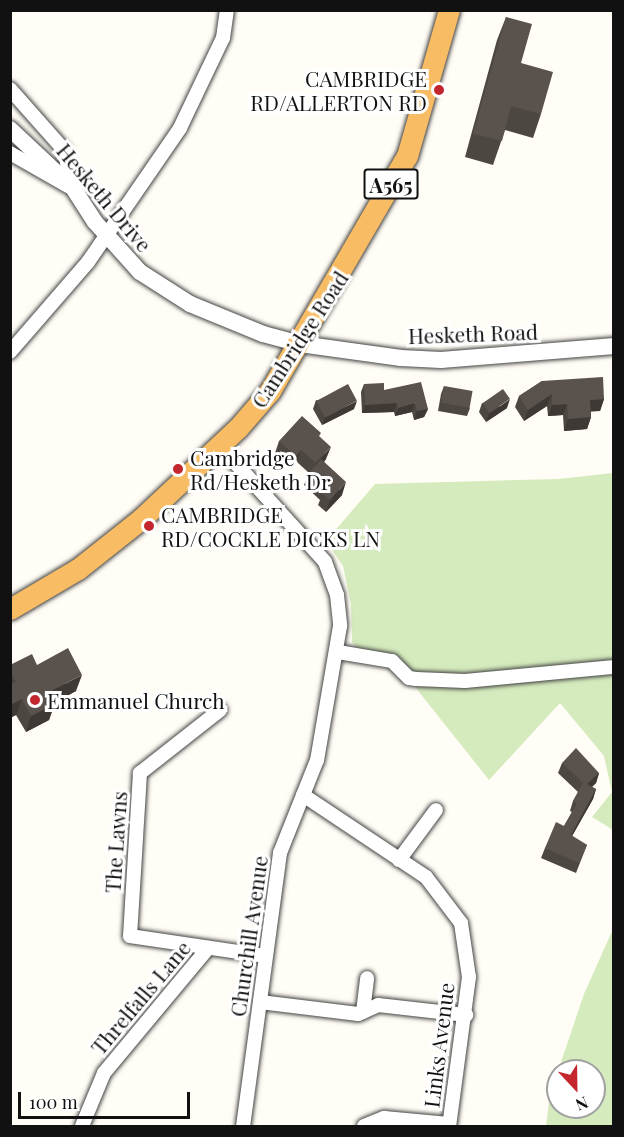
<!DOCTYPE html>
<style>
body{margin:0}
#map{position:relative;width:624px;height:1137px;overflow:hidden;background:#fffdf5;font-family:"Playfair Display",serif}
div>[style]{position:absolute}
.green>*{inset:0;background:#d5ebbd}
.roads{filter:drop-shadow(0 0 2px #444) drop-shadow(0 0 2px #444)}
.minor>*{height:14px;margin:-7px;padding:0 7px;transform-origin:7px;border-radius:7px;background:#fff}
.tertiary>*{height:16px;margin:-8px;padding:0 8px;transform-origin:8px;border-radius:8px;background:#fff}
.trunk>*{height:21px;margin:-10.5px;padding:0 10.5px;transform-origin:10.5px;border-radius:10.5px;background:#f7bc64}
.wall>*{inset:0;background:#4d4742}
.shaded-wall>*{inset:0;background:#3f3936}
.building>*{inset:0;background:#5a524d;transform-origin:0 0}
.dots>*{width:16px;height:16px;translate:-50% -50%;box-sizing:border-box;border:3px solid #fff;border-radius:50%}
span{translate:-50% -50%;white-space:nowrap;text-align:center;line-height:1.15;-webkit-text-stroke:6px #fff;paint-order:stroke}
.shield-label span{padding:2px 4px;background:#fff;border:2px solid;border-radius:4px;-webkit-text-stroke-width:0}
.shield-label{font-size:20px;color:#111;font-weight:700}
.poi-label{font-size:21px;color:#111}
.right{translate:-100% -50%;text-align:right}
.left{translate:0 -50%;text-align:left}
.street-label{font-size:21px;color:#111}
.frame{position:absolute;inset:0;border:12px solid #111;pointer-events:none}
.north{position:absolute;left:546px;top:1059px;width:60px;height:60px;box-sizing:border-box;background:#fff;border:2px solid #a0a0a0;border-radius:50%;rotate:158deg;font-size:16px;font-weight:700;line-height:24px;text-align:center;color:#111}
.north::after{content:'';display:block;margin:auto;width:21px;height:27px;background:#c4262e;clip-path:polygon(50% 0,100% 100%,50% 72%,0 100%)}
.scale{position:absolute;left:18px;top:1092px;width:172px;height:27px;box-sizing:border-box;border:3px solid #111;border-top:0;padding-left:8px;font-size:18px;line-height:21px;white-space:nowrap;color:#111;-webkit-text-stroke:4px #fff;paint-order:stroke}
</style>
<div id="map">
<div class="green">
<div style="clip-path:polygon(613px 473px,613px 830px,592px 817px,612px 792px,604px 756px,560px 703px,489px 780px,419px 692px,399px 658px,356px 647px,352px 642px,351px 604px,343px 566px,326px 541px,375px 484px,558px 479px)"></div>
<div style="clip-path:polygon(613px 929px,613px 1126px,546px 1126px,552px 1077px,558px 1071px,558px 1107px,594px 1107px,594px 1071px,558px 1071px,584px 994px)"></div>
</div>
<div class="roads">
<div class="minor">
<div style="left:10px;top:89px;width:81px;rotate:48.5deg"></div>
<div style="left:64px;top:150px;width:39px;rotate:77deg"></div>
<div style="left:10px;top:153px;width:67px;rotate:29.6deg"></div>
<div style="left:10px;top:352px;width:119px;rotate:-49.1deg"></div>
<div style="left:88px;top:262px;width:163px;rotate:-55.5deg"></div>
<div style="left:180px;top:128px;width:100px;rotate:-64.5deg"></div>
<div style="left:223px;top:38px;width:28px;rotate:-82deg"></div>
<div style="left:220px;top:446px;width:156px;rotate:47.8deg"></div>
<div style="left:325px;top:562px;width:35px;rotate:70deg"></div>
<div style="left:337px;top:595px;width:31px;rotate:84deg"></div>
<div style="left:340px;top:626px;width:136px;rotate:99.7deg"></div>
<div style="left:317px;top:760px;width:100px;rotate:111.7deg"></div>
<div style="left:280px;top:853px;width:275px;rotate:97.7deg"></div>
<div style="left:338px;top:652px;width:55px;rotate:9.5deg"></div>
<div style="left:392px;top:661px;width:24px;rotate:45deg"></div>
<div style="left:409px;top:678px;width:7px;rotate:8deg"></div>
<div style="left:416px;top:679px;width:49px;rotate:2.3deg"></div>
<div style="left:465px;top:681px;width:150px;rotate:-5.4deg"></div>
<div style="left:220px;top:710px;width:102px;rotate:141.8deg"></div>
<div style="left:140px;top:773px;width:163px;rotate:93.5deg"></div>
<div style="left:130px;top:936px;width:136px;rotate:8.4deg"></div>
<div style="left:303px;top:795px;width:148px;rotate:33.7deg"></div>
<div style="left:426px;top:877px;width:58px;rotate:52.7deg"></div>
<div style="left:461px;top:923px;width:55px;rotate:81.6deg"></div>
<div style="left:469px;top:977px;width:150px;rotate:97.6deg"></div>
<div style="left:399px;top:860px;width:62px;rotate:-53.5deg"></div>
<div style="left:260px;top:1002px;width:99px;rotate:7deg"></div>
<div style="left:358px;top:1014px;width:22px;rotate:-24deg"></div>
<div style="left:378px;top:1005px;width:89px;rotate:6.5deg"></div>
<div style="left:363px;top:1012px;width:34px;rotate:-83deg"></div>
<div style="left:82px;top:1126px;width:57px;rotate:-67.5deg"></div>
<div style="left:104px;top:1073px;width:163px;rotate:-50.2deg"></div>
<div style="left:364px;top:1126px;width:22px;rotate:-22deg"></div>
<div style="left:384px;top:1118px;width:65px;rotate:5.3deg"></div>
</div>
<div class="tertiary">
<div style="left:10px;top:129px;width:86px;rotate:43.1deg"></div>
<div style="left:73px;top:188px;width:40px;rotate:57.1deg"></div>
<div style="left:95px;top:222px;width:67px;rotate:48deg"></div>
<div style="left:140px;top:272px;width:59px;rotate:32.6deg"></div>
<div style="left:190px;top:304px;width:79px;rotate:22.3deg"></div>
<div style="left:263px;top:334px;width:38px;rotate:15deg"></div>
<div style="left:300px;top:344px;width:102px;rotate:7.9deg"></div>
<div style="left:401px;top:358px;width:40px;rotate:2.9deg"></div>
<div style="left:441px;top:360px;width:174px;rotate:-4.6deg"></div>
</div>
<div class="trunk">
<div style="left:10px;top:609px;width:79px;rotate:-30.5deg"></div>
<div style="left:78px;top:569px;width:80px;rotate:-38.4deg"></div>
<div style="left:141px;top:519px;width:133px;rotate:-43.2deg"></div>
<div style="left:238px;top:428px;width:49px;rotate:-49.1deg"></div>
<div style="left:270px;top:391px;width:272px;rotate:-59.8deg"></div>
<div style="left:407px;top:156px;width:152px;rotate:-74deg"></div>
</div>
</div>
<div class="wall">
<div style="clip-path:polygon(506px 17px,521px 63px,541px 114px,533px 138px,505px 130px,493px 165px,465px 157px,497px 40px)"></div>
<div style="clip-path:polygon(542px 381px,604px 399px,600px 411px,591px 411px,591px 417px,587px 429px,564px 431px,563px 415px,548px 416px,547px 406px,524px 421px,515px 407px,519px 396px)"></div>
<div style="clip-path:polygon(364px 384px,384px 390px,428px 409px,424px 417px,414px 420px,412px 412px,395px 416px,394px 412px,362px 413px,361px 392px)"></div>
<div style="clip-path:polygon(444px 386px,470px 408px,467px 416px,438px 411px,441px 394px)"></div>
<div style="clip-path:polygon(316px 400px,354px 409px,322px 425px,313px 409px)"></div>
<div style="clip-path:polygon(482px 403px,507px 408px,486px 422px,479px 412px)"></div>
<div style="clip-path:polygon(320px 437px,326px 459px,324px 462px,342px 495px,326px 512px,318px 505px,320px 500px,304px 485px,309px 473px,297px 462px,291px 468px,275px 453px,279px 441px)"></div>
<div style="clip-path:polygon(10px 665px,37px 665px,76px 691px,54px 703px,49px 720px,26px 732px,16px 715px,10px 718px)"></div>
<div style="clip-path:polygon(562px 763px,599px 773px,596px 783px,592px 787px,596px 789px,593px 799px,572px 836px,587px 845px,576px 873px,541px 858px,545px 848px,564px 826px,572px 812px,570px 811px,573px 801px,578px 792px,558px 773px)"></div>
</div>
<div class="shaded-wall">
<div style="clip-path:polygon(552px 394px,547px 406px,524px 421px,528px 410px)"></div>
<div style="clip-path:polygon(510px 399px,507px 408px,486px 422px,489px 414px)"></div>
<div style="clip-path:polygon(604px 399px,600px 411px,586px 412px,590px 400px)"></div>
<div style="clip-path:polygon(357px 401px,354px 409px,322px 425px,325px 417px)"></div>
<div style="clip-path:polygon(397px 403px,394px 412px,362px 413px,365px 405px)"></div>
<div style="clip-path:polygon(415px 403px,412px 412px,395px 416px,398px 408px)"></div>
<div style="clip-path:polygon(567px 404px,563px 415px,548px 416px,552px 405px)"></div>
<div style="clip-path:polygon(428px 409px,424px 417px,414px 420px,417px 411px)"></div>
<div style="clip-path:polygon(591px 417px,587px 429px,564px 431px,568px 419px)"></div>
<div style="clip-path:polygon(331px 447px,326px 459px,311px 476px,316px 463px)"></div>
<div style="clip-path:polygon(301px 450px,297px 462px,291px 468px,296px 456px)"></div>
<div style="clip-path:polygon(346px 482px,342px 495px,326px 512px,330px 500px)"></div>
<div style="clip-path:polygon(82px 675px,76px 691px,43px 709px,49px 692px)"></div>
<div style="clip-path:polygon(22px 699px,16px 715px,10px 718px,10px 705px)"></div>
<div style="clip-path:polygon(55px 704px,49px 720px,26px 732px,31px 716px)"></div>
<div style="clip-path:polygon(599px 773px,596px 783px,584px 794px,587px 784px)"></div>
<div style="clip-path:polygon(596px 789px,593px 799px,567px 845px,571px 835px)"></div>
</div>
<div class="building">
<div style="clip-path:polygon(506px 17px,532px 24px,521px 63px,553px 72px,541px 114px,511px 106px,502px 141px,473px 134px)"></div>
<div style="clip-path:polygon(603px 377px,604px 399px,590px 400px,591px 417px,568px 419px,567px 404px,552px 405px,552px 394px,528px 410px,519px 396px,542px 381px)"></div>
<div style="clip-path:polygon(421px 382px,428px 409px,417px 411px,415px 403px,398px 408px,397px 403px,365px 405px,364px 384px,384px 383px,384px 390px)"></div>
<div style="left:348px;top:384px;width:19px;height:36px;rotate:62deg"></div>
<div style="left:444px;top:386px;width:29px;height:17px;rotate:10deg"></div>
<div style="left:503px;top:389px;width:12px;height:25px;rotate:55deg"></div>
<div style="clip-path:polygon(302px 416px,321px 433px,319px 436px,331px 447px,316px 463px,301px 450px,296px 456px,279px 441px)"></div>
<div style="clip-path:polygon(321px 459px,346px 482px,330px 500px,322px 493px,326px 489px,309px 473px)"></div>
<div style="clip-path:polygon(68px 648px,82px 675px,49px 692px,55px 704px,31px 716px,22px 699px,10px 705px,10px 685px,16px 682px,10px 672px,10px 665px,32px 654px,37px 665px)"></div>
<div style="clip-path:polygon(576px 748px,599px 773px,587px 784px,596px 789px,571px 835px,587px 845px,579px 863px,545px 848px,556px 822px,564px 826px,577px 803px,573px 801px,583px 783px,562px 763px)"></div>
</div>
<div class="dots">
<div style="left:439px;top:90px;background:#c4262e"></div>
<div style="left:178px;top:469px;background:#c4262e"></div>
<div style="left:149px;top:526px;background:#c4262e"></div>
<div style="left:35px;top:700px;background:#c4262e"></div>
</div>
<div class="shield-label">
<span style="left:391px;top:184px">A565</span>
</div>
<div class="poi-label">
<span class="right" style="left:427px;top:90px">CAMBRIDGE<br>RD/ALLERTON RD</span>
<span class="left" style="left:190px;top:469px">Cambridge<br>Rd/Hesketh Dr</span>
<span class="left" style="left:161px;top:526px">CAMBRIDGE<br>RD/COCKLE DICKS LN</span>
<span class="left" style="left:47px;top:700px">Emmanuel Church</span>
</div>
<div class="street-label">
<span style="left:105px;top:197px;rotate:50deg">Hesketh Drive</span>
<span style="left:473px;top:333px;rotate:-2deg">Hesketh Road</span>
<span style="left:299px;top:339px;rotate:-57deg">Cambridge Road</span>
<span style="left:115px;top:842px;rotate:-86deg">The Lawns</span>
<span style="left:248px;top:936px;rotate:-82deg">Churchill Avenue</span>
<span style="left:140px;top:997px;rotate:-50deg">Threlfalls Lane</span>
<span style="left:438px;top:1045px;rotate:-83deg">Links Avenue</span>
</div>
<div class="frame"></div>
<div class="north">N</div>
<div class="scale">100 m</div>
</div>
